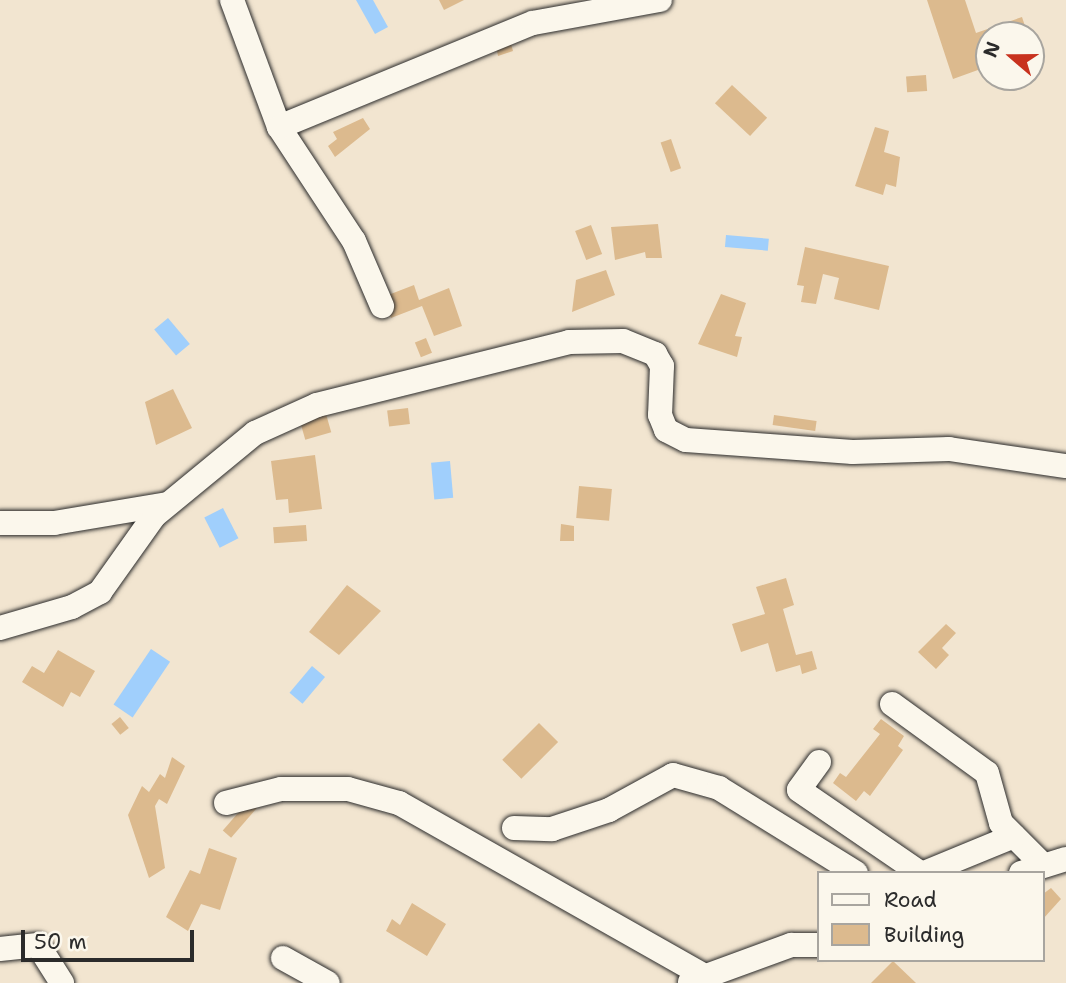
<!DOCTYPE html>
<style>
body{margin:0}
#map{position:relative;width:1066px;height:983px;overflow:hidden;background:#f2e5d0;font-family:"Shantell Sans",sans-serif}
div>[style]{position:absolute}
.water>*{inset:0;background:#a0cffc;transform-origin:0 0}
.building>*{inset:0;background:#dcba8e;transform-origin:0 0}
.roads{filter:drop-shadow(0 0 2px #2b2b2b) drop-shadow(0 0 2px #2b2b2b)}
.minor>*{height:24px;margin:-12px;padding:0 12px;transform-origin:12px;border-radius:12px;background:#fbf7ec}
span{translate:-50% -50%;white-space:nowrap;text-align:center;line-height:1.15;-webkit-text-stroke:6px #fbf7ec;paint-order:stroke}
.legend{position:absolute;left:817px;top:871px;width:228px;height:91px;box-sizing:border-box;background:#fbf7ec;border:2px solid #a8a59f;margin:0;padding:9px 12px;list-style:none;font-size:21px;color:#2b2b2b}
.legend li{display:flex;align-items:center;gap:14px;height:35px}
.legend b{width:35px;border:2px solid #a8a59f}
.north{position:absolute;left:975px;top:21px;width:70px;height:70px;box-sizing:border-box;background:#fbf7ec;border:2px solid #a8a59f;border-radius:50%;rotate:290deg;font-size:19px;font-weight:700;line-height:28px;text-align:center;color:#2b2b2b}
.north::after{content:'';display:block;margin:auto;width:24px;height:32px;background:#c8321e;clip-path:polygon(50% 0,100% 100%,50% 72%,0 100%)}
.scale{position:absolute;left:21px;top:930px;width:173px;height:32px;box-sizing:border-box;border:4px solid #2b2b2b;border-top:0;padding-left:9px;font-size:21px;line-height:24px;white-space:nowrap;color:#2b2b2b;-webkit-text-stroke:5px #fbf7ec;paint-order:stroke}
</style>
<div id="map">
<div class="water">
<div style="clip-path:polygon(356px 0,373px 0,388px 27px,375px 34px)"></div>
<div style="left:726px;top:235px;width:43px;height:12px;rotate:5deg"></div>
<div style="left:168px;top:318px;width:34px;height:18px;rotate:50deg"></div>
<div style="left:450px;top:461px;width:37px;height:19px;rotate:85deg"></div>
<div style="left:223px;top:508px;width:34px;height:21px;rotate:63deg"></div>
<div style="left:151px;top:649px;width:23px;height:67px;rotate:34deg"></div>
<div style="left:312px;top:666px;width:17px;height:35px;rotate:40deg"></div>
</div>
<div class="building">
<div style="clip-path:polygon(439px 0,464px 0,444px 10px)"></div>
<div style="clip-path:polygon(927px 0,965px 0,976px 33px,1022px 17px,1028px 35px,989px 35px,989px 66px,953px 79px)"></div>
<div style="clip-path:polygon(495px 42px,511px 44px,513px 51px,498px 56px)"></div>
<div style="left:926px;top:75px;width:16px;height:20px;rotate:86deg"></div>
<div style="left:732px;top:85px;width:48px;height:25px;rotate:43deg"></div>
<div style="clip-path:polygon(363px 118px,370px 129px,335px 157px,328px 146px,337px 139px,333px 132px)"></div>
<div style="clip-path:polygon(875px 127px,889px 131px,884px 152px,900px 157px,896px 187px,886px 184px,883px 195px,855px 186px)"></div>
<div style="left:671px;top:139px;width:31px;height:11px;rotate:71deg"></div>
<div style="clip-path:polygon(658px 224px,662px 258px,646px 258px,645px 252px,615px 260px,611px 227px)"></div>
<div style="left:591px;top:225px;width:31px;height:17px;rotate:69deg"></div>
<div style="clip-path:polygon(805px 247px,889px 266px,879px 310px,834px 299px,839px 278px,823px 274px,816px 304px,801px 302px,804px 286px,797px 285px)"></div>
<div style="clip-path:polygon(606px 270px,615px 295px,572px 312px,576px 280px)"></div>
<div style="clip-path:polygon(414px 285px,419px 300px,449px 288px,462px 326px,434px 336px,422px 306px,391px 318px,383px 297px)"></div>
<div style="clip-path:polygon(721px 294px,746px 303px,735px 336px,742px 337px,737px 357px,698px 344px)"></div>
<div style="left:426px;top:338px;width:16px;height:12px;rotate:68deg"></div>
<div style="clip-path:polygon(173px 389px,192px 428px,156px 445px,145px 402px)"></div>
<div style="left:408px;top:408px;width:16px;height:21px;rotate:83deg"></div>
<div style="left:326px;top:414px;width:19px;height:27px;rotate:74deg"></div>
<div style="left:774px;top:415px;width:43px;height:10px;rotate:8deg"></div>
<div style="clip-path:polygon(315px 455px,322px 509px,289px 513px,288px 499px,276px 500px,271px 461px)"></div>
<div style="left:579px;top:486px;width:33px;height:32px;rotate:5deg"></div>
<div style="clip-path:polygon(561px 524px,574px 526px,574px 541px,560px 541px)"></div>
<div style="left:306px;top:525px;width:16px;height:33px;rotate:86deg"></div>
<div style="clip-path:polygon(786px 578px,794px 605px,783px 609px,796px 655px,812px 651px,817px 669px,802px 674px,800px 665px,776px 672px,768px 643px,741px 652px,732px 624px,765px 614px,756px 587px)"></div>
<div style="clip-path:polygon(347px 585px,381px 611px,339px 655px,309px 632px)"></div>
<div style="clip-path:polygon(946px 624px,956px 633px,942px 648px,949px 655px,936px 669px,918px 652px)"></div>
<div style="clip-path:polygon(58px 650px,95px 671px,80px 697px,71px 692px,63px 707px,22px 682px,32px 666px,44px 673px)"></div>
<div style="left:120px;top:717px;width:14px;height:11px;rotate:51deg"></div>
<div style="clip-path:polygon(881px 719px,904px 736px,898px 746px,903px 750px,870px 796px,864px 791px,856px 801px,833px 783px,840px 773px,846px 777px,880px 734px,873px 729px)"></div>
<div style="left:539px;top:723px;width:27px;height:52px;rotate:45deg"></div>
<div style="clip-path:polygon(172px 757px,185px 766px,167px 804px,159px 799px,155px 806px,165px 868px,149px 878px,128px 815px,142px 786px,149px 792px,160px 774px,165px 778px)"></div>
<div style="left:251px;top:798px;width:11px;height:43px;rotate:41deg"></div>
<div style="clip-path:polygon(209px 848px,237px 858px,220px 910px,201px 904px,188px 931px,166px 917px,190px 870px,200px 874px)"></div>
<div style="clip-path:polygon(1051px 888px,1061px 899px,1043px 919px,1043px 894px)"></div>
<div style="clip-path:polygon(412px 903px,446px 924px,427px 956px,386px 931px,392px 919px,400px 925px)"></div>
<div style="clip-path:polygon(893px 961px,916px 983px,871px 983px)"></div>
</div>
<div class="roads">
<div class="minor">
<div style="left:232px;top:0;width:135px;rotate:69.7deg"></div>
<div style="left:279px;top:127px;width:136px;rotate:56.7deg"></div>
<div style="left:354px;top:241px;width:71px;rotate:66.7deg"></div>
<div style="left:279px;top:127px;width:274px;rotate:-22.3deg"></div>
<div style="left:533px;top:23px;width:129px;rotate:-10.3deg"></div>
<div style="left:0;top:523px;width:54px"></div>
<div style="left:54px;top:523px;width:115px;rotate:-9.5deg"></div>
<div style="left:0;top:628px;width:75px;rotate:-16.3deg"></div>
<div style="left:72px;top:607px;width:32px;rotate:-28deg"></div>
<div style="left:100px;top:592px;width:93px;rotate:-54.6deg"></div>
<div style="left:154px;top:516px;width:131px;rotate:-39.4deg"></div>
<div style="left:255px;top:433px;width:68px;rotate:-24.3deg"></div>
<div style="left:317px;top:405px;width:260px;rotate:-14deg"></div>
<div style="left:569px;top:342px;width:54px;rotate:-1.1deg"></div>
<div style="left:623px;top:341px;width:35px;rotate:22deg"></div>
<div style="left:655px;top:354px;width:14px;rotate:60deg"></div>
<div style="left:662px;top:366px;width:49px;rotate:92.3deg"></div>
<div style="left:660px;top:415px;width:16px;rotate:68deg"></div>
<div style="left:666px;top:430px;width:22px;rotate:27deg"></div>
<div style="left:686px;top:440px;width:167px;rotate:4.1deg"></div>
<div style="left:853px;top:452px;width:96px;rotate:-1.8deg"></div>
<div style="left:949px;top:449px;width:118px;rotate:8.3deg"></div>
<div style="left:892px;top:704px;width:117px;rotate:36deg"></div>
<div style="left:987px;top:773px;width:52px;rotate:74.4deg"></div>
<div style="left:1001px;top:823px;width:59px;rotate:45deg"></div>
<div style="left:819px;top:762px;width:34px;rotate:126deg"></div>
<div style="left:799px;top:790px;width:147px;rotate:34.4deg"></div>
<div style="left:226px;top:803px;width:57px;rotate:-14.3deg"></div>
<div style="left:281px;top:789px;width:67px"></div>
<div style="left:348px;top:789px;width:53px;rotate:15.4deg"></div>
<div style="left:399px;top:803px;width:353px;rotate:29.5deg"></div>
<div style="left:514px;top:828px;width:38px;rotate:2deg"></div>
<div style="left:552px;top:829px;width:60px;rotate:-18.4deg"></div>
<div style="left:609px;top:810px;width:73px;rotate:-28.7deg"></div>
<div style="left:673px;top:775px;width:48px;rotate:15.8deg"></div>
<div style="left:719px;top:788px;width:161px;rotate:31.8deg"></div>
<div style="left:924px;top:873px;width:97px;rotate:-22.3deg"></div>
<div style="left:1021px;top:873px;width:47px;rotate:-17.3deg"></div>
<div style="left:0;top:949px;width:38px;rotate:-6deg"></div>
<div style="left:38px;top:945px;width:45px;rotate:57.7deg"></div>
<div style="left:283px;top:958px;width:51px;rotate:29.1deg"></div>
<div style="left:690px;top:982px;width:108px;rotate:-20.1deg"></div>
<div style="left:791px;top:945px;width:28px"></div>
</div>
</div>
<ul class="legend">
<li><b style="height:9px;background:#fbf7ec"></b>Road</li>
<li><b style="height:19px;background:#dcba8e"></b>Building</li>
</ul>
<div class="north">N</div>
<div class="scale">50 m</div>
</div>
